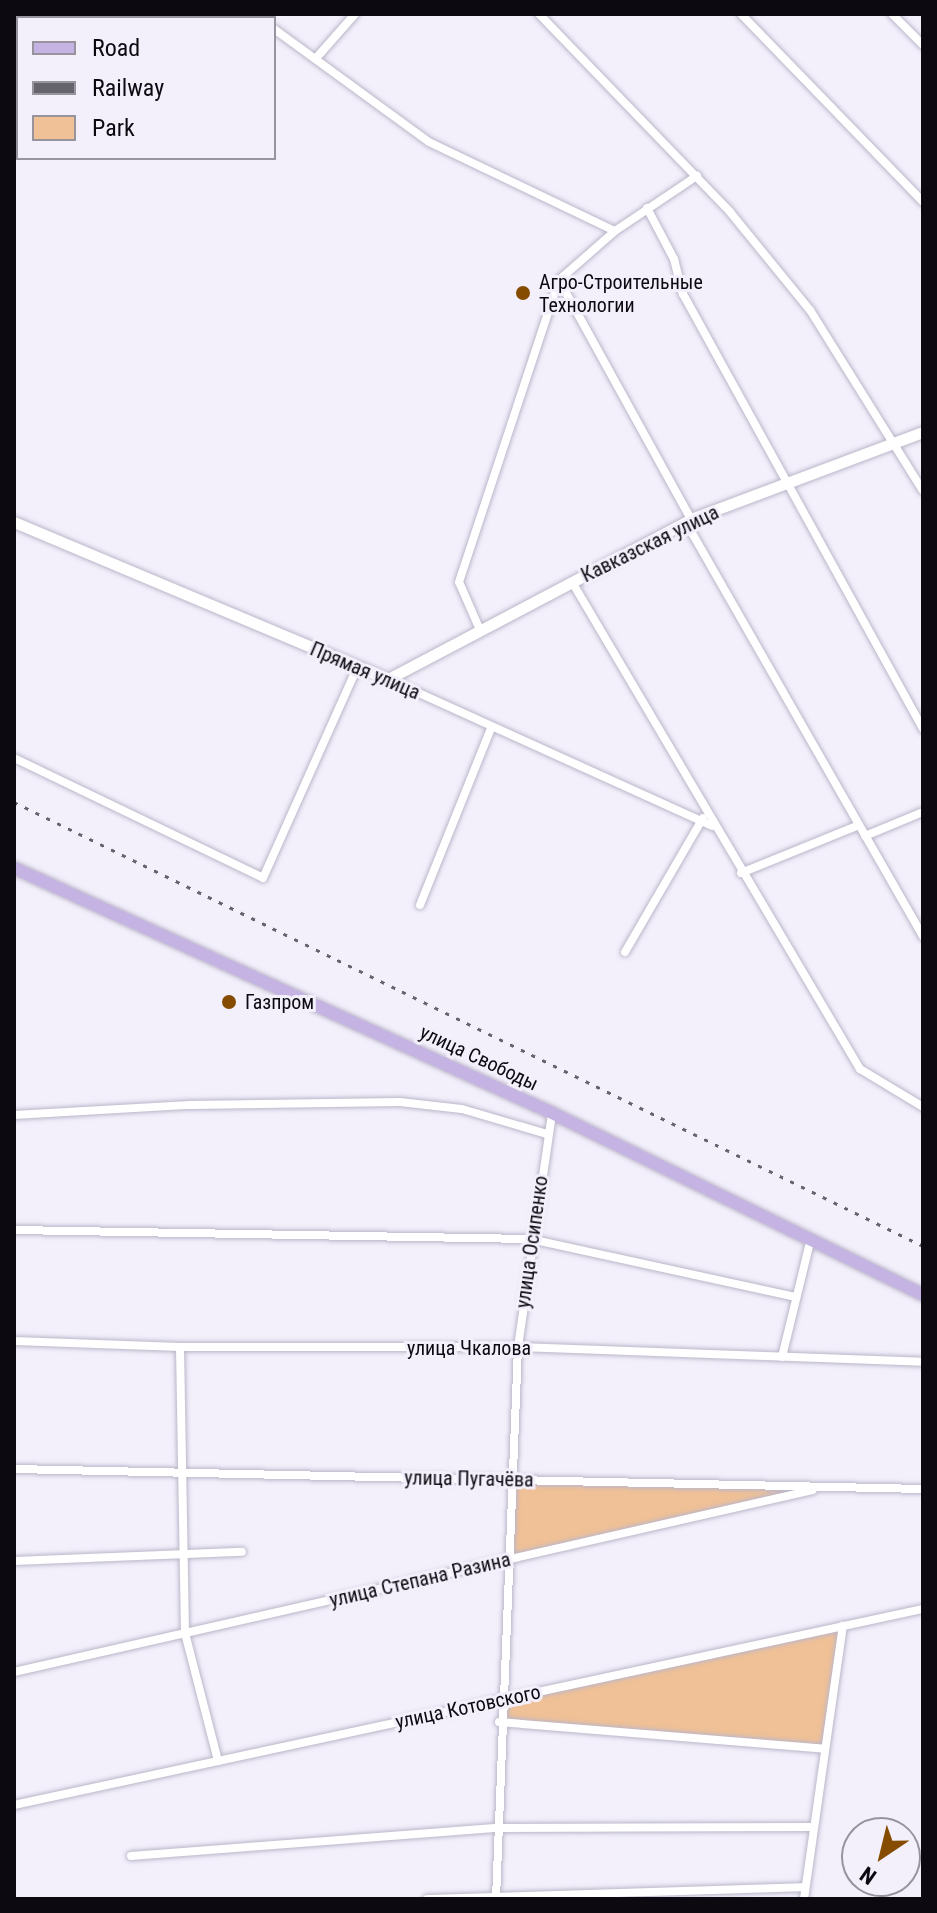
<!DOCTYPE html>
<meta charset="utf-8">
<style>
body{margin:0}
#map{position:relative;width:937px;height:1913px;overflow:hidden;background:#f3f0fc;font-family:"Roboto Condensed",sans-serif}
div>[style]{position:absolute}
.green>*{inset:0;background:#f0c196}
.roads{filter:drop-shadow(0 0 2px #bcb6c9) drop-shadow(0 0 2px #bcb6c9)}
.street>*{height:8px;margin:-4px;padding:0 4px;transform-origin:4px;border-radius:4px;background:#fff}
.secondary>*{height:11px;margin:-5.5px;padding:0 5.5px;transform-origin:5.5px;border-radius:5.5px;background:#fff}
.primary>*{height:12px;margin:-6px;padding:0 6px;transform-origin:6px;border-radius:6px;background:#c5b4e3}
.rail>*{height:3px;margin-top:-1.5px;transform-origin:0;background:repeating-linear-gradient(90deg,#65636b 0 4px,transparent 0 12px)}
.dots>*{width:22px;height:22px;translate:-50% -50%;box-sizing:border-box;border:4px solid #f3f0fc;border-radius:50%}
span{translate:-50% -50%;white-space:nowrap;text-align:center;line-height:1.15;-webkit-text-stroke:6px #f3f0fc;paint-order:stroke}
.poi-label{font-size:20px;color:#0c0a10}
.left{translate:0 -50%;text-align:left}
.street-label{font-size:20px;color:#0c0a10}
.frame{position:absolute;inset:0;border:16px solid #0c0a10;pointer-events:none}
.legend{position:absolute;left:16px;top:16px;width:260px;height:144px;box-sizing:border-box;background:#f3f0fc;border:2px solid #97949e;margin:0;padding:10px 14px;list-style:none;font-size:24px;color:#0c0a10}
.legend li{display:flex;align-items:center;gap:16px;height:40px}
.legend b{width:40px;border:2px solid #97949e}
.north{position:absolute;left:841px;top:1817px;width:80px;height:80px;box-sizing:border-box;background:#f3f0fc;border:2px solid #97949e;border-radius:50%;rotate:215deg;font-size:22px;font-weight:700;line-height:32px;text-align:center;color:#0c0a10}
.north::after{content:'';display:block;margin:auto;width:28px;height:36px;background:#854c00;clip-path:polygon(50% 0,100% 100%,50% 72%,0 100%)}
</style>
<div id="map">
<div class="green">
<div style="clip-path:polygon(512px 1476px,826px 1486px,509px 1560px)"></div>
<div style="clip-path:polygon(843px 1626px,825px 1749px,500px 1722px,501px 1700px)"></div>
</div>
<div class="roads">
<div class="street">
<div style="left:249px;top:14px;width:8px;rotate:30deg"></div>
<div style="left:539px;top:14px;width:275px;rotate:46deg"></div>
<div style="left:730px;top:212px;width:127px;rotate:50.8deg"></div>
<div style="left:810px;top:310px;width:213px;rotate:58deg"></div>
<div style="left:741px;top:14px;width:262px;rotate:45.9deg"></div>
<div style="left:892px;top:14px;width:44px;rotate:45deg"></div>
<div style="left:274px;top:29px;width:192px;rotate:36.1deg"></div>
<div style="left:429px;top:142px;width:206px;rotate:25.6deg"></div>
<div style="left:318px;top:56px;width:56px;rotate:-48.6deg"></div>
<div style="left:647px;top:208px;width:58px;rotate:62.1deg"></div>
<div style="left:674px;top:259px;width:36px;rotate:76deg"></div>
<div style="left:683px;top:294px;width:497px;rotate:61.1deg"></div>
<div style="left:559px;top:280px;width:273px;rotate:61.1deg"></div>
<div style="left:691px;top:519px;width:14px;rotate:86deg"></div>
<div style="left:692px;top:533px;width:465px;rotate:60.2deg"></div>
<div style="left:572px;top:582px;width:566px;rotate:59.4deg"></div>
<div style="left:860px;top:1069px;width:74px;rotate:31.1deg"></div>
<div style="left:480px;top:630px;width:52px;rotate:-113.6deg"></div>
<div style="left:459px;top:582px;width:318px;rotate:-71.7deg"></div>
<div style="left:559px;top:280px;width:74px;rotate:-41.2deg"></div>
<div style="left:615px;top:231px;width:99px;rotate:-33.9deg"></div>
<div style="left:388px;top:679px;width:356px;rotate:24.4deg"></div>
<div style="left:14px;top:758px;width:276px;rotate:25.7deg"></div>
<div style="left:263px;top:878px;width:230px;rotate:-65.9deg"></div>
<div style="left:865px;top:836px;width:63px;rotate:-22.5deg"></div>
<div style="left:741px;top:873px;width:127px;rotate:-22.1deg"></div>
<div style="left:420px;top:905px;width:191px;rotate:-68.1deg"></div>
<div style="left:625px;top:952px;width:155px;rotate:-59.8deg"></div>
<div style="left:14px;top:1115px;width:176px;rotate:-3.3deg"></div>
<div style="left:190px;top:1105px;width:210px;rotate:-0.8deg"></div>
<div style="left:400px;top:1102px;width:62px;rotate:6.4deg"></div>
<div style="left:462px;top:1109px;width:89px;rotate:16.4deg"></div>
<div style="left:14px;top:1230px;width:516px;rotate:1deg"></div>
<div style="left:530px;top:1239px;width:272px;rotate:12.3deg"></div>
<div style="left:14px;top:1341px;width:166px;rotate:2.1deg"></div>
<div style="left:180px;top:1347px;width:338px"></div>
<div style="left:518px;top:1347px;width:405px;rotate:2.1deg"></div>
<div style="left:180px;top:1347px;width:286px;rotate:89deg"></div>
<div style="left:185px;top:1633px;width:132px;rotate:75.5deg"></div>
<div style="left:782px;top:1357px;width:122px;rotate:-76.3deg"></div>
<div style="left:14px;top:1469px;width:909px;rotate:1.26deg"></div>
<div style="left:14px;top:1561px;width:228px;rotate:-2.3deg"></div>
<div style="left:14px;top:1672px;width:819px;rotate:-12.83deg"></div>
<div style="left:499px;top:1722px;width:327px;rotate:4.7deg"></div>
<div style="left:14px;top:1805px;width:930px;rotate:-12.17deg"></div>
<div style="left:131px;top:1856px;width:368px;rotate:-4.4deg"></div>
<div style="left:498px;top:1828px;width:316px;rotate:-0.2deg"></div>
<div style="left:427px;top:1899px;width:378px;rotate:-1.8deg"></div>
<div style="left:496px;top:1899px;width:552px;rotate:-87.72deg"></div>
<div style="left:518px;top:1347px;width:236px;rotate:-81.7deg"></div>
<div style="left:804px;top:1899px;width:276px;rotate:-81.9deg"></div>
</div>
<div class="secondary">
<div style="left:14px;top:522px;width:406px;rotate:22.8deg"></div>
<div style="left:388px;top:679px;width:343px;rotate:-27.8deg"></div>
<div style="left:691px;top:519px;width:248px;rotate:-20.6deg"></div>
</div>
<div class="primary">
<div style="left:14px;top:868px;width:591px;rotate:24.48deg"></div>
<div style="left:552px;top:1113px;width:413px;rotate:26.1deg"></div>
</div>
</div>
<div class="rail">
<div style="left:14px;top:802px;width:1012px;rotate:26.03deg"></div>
</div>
<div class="dots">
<div style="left:523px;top:293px;background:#854c00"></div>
<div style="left:229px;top:1002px;background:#854c00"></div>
</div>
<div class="poi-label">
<span class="left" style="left:539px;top:294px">Агро-Строительные<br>Технологии</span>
<span class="left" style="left:245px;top:1002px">Газпром</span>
</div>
<div class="street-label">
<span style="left:650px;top:544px;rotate:-26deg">Кавказская улица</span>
<span style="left:365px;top:671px;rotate:23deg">Прямая улица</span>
<span style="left:479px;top:1058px;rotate:25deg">улица Свободы</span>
<span style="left:532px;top:1242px;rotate:-82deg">улица Осипенко</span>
<span style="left:469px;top:1348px">улица Чкалова</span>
<span style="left:469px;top:1479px;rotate:1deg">улица Пугачёва</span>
<span style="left:420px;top:1580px;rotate:-13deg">улица Степана Разина</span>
<span style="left:468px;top:1707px;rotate:-12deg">улица Котовского</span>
</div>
<div class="frame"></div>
<ul class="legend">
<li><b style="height:10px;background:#c5b4e3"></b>Road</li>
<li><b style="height:10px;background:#65636b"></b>Railway</li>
<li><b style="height:22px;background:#f0c196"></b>Park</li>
</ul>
<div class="north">N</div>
</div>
